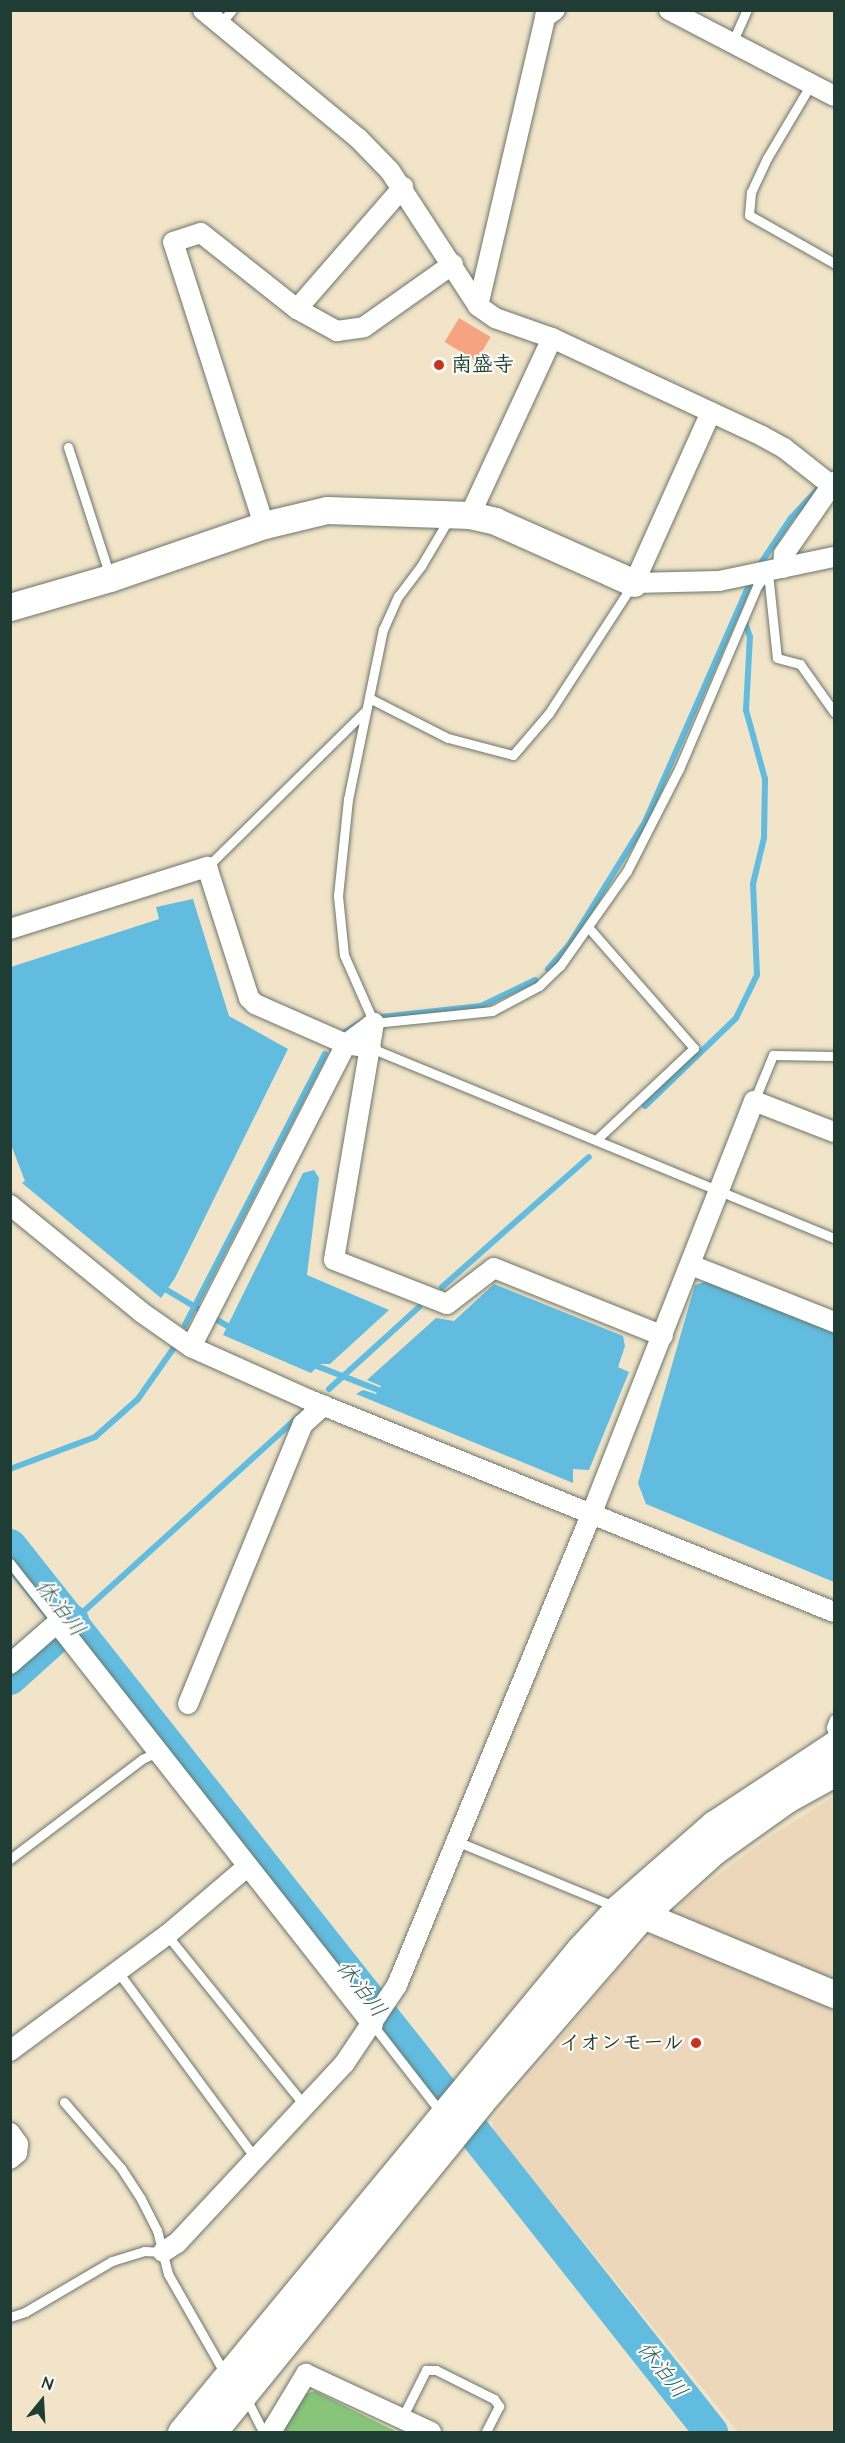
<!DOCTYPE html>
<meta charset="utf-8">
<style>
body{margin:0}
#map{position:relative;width:845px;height:2443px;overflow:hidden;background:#f2e4c9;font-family:"Architects Daughter","Klee One",sans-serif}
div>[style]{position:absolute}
.built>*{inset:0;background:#edd7bb}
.green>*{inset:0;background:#88c57b}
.water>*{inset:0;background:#62bcdf}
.stream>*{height:6px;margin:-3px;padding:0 3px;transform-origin:3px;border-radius:3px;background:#62bcdf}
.river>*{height:34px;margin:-17px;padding:0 17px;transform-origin:17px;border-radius:17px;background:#62bcdf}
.building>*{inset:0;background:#f5a381;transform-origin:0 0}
.roads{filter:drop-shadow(0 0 2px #697768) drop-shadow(0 0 2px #697768)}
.lane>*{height:9px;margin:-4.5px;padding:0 4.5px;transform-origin:4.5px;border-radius:4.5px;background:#fff}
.street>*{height:20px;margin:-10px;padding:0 10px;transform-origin:10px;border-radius:10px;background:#fff}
.secondary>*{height:27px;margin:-13.5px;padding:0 13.5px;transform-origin:13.5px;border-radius:13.5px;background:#fff}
.dots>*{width:16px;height:16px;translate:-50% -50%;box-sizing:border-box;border:3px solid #fdfcf7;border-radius:50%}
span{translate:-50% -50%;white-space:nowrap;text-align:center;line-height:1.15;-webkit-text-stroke:4.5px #fdfcf7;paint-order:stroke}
.poi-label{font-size:21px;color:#1f3d34;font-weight:700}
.left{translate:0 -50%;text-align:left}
.right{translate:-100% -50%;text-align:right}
.water-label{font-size:22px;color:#336367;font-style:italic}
.frame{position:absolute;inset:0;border:12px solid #1f3d34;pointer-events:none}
.north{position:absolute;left:12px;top:2371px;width:60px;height:60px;-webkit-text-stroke:4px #fdfcf7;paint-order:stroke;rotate:18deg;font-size:16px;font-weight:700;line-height:24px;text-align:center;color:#1f3d34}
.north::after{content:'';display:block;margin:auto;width:21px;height:27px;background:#1f3d34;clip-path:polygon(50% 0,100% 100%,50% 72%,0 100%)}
</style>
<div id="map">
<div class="built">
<div style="clip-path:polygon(834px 1796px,834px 2432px,738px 2432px,493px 2130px,493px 2119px,620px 1967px,677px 1914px,681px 1903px,762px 1842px)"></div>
</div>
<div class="green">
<div style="clip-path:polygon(315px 2391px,397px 2432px,282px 2432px,301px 2395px)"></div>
</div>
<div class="water">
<div style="clip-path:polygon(193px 899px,229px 1016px,288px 1049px,175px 1278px,161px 1298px,22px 1183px,25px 1181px,11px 1145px,11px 967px,159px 919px,156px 907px)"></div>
<div style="clip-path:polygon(314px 1170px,319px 1178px,307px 1275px,389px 1310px,330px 1364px,320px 1364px,311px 1373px,223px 1335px,303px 1173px)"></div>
<div style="clip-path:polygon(708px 1281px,834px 1333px,834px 1582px,646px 1504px,638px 1483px,695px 1285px)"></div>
<div style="clip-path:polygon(494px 1284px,623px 1336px,625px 1346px,618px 1367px,629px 1372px,589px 1470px,573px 1469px,573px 1483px,356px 1394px,363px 1390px,376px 1394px,381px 1386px,367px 1380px,436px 1318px,454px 1321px)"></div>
</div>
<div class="stream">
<div style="left:757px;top:569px;width:61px;rotate:-56.3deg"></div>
<div style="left:791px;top:518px;width:42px;rotate:-46.9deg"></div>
<div style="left:548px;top:969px;width:32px;rotate:-49deg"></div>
<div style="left:569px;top:945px;width:145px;rotate:-58.3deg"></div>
<div style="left:645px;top:822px;width:266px;rotate:-66.3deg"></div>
<div style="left:372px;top:1018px;width:110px;rotate:-6.3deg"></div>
<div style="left:481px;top:1006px;width:60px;rotate:-25.7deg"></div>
<div style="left:345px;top:1032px;width:21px;rotate:-31deg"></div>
<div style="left:645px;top:1106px;width:127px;rotate:-44deg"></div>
<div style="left:736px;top:1018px;width:48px;rotate:-64deg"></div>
<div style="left:757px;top:975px;width:91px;rotate:-92.5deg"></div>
<div style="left:753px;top:884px;width:47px;rotate:-76.6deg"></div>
<div style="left:764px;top:838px;width:59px;rotate:-89deg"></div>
<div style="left:765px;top:779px;width:72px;rotate:-105.4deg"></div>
<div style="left:746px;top:710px;width:73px;rotate:-86.9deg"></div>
<div style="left:750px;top:637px;width:21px;rotate:-109deg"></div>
<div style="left:160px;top:1286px;width:86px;rotate:30.7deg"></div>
<div style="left:442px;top:1287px;width:196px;rotate:-41.5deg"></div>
<div style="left:185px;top:1325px;width:305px;rotate:-62.7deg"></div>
<div style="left:309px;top:1363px;width:83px;rotate:21.3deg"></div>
<div style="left:329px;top:1389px;width:122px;rotate:-42.3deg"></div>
<div style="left:10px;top:1469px;width:91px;rotate:-20.6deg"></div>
<div style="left:95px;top:1437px;width:57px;rotate:-41.5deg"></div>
<div style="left:138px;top:1399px;width:61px;rotate:-55deg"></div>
<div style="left:72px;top:1622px;width:307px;rotate:-42.2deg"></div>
</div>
<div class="river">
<div style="left:10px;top:1546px;width:1130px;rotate:51.65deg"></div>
<div style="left:10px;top:1678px;width:84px;rotate:-42.1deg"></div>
</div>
<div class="building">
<div style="left:459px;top:318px;width:37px;height:28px;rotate:31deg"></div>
</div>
<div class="roads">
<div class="lane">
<div style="left:221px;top:23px;width:17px;rotate:-50deg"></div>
<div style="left:732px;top:43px;width:36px;rotate:-66deg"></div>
<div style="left:811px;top:84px;width:86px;rotate:120.7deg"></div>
<div style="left:767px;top:158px;width:38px;rotate:115deg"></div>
<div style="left:751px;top:192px;width:23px;rotate:95deg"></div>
<div style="left:749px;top:215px;width:98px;rotate:29.5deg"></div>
<div style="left:68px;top:447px;width:136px;rotate:72deg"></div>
<div style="left:450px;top:517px;width:57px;rotate:120.6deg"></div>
<div style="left:421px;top:566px;width:38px;rotate:127deg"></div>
<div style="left:398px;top:596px;width:36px;rotate:114deg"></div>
<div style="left:383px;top:629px;width:174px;rotate:101.6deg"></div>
<div style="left:348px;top:799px;width:98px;rotate:95.9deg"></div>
<div style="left:338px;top:896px;width:59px;rotate:84.2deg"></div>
<div style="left:344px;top:955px;width:74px;rotate:66.2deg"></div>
<div style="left:374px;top:1023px;width:119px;rotate:-5.8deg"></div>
<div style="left:492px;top:1011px;width:53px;rotate:-28deg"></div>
<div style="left:539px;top:986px;width:29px;rotate:-44deg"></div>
<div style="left:560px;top:966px;width:116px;rotate:-54.8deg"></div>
<div style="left:627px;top:871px;width:114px;rotate:-63deg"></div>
<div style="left:679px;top:769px;width:199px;rotate:-66.9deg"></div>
<div style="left:757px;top:586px;width:15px;rotate:-53deg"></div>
<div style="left:768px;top:573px;width:85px;rotate:84deg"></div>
<div style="left:777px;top:658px;width:24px;rotate:15deg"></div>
<div style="left:800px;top:664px;width:59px;rotate:54.7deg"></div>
<div style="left:371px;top:699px;width:86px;rotate:26.9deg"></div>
<div style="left:448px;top:738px;width:67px;rotate:14.7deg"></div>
<div style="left:513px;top:755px;width:55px;rotate:-49.4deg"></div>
<div style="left:549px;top:713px;width:153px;rotate:-57deg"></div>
<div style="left:207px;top:867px;width:221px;rotate:-44.6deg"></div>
<div style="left:588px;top:927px;width:161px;rotate:48.8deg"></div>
<div style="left:694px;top:1048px;width:134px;rotate:136.8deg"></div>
<div style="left:371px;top:1048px;width:500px;rotate:22.31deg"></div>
<div style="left:754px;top:1101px;width:50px;rotate:-67.6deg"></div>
<div style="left:773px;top:1055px;width:61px;rotate:0.9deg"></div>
<div style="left:10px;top:1563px;width:76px;rotate:51.9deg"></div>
<div style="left:834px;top:1719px;width:9px;rotate:111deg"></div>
<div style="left:831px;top:1727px;width:11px;rotate:75deg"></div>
<div style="left:456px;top:1841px;width:173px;rotate:22.4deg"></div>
<div style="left:10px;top:1859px;width:166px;rotate:-37.1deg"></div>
<div style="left:142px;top:1759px;width:17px;rotate:-25deg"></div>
<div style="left:167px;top:1935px;width:218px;rotate:51.1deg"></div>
<div style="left:118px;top:1972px;width:231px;rotate:53.6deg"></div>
<div style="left:373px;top:2025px;width:113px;rotate:52.2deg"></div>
<div style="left:64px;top:2102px;width:87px;rotate:49.2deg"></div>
<div style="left:121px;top:2168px;width:37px;rotate:57deg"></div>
<div style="left:141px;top:2199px;width:35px;rotate:63deg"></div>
<div style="left:157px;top:2230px;width:45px;rotate:76deg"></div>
<div style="left:168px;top:2274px;width:115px;rotate:60.3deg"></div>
<div style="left:10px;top:2317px;width:16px;rotate:-18deg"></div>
<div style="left:25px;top:2312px;width:101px;rotate:-30.4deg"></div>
<div style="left:112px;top:2261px;width:34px;rotate:-17deg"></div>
<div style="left:144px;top:2251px;width:19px;rotate:3deg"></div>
<div style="left:246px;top:2398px;width:38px;rotate:63deg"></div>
<div style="left:402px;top:2418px;width:54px;rotate:-63.4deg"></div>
<div style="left:426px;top:2370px;width:10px"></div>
<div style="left:436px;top:2370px;width:65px;rotate:26.6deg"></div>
<div style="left:494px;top:2399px;width:9px;rotate:54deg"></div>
<div style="left:499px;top:2406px;width:29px;rotate:117deg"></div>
</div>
<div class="street">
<div style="left:203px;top:10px;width:201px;rotate:39.6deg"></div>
<div style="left:358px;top:138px;width:46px;rotate:45.9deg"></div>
<div style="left:390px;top:171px;width:161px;rotate:56.9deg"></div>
<div style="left:478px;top:306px;width:21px;rotate:35deg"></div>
<div style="left:495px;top:318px;width:60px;rotate:19.3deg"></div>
<div style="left:552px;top:338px;width:232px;rotate:25deg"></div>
<div style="left:762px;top:436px;width:25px;rotate:29deg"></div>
<div style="left:784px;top:448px;width:60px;rotate:38.2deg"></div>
<div style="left:669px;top:10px;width:186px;rotate:27.5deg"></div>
<div style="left:478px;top:306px;width:297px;rotate:-76.9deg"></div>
<div style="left:545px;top:17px;width:12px;rotate:-35deg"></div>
<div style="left:297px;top:309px;width:162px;rotate:-49deg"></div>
<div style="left:711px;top:412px;width:188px;rotate:114.2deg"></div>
<div style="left:634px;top:583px;width:85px;rotate:-1.3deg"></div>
<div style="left:719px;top:581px;width:117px;rotate:-11.8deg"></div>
<div style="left:470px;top:515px;width:195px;rotate:-65.1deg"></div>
<div style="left:264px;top:525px;width:297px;rotate:-107.8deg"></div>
<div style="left:173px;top:242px;width:29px;rotate:-18deg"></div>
<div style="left:201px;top:233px;width:122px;rotate:38.4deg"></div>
<div style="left:297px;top:309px;width:46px;rotate:28.8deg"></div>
<div style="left:337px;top:331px;width:27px;rotate:-8deg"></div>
<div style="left:364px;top:327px;width:109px;rotate:-35.3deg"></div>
<div style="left:783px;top:568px;width:14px;rotate:-86deg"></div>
<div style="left:784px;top:554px;width:88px;rotate:-55.2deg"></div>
<div style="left:10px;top:929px;width:207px;rotate:-17.5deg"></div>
<div style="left:207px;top:867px;width:138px;rotate:72.2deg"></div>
<div style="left:249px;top:998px;width:8px;rotate:45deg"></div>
<div style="left:255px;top:1004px;width:99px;rotate:23.7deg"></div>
<div style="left:346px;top:1044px;width:25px;rotate:9deg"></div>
<div style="left:374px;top:1023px;width:240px;rotate:99.6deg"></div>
<div style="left:334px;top:1260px;width:121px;rotate:21.3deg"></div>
<div style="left:447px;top:1304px;width:59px;rotate:-37.5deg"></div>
<div style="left:494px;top:1268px;width:182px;rotate:21.9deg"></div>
<div style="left:10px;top:1205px;width:169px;rotate:39.2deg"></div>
<div style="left:141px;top:1312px;width:61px;rotate:35deg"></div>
<div style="left:191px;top:1347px;width:127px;rotate:24.1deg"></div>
<div style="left:307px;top:1399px;width:568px;rotate:22.01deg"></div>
<div style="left:691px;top:1265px;width:154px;rotate:21.7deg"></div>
<div style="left:191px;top:1347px;width:340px;rotate:-62.9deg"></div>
<div style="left:346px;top:1044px;width:35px;rotate:-37deg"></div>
<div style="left:10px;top:1664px;width:62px;rotate:-41.1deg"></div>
<div style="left:57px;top:1623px;width:511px;rotate:51.83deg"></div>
<div style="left:188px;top:1704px;width:303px;rotate:-67.7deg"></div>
<div style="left:303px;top:1424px;width:28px;rotate:-42deg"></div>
<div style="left:10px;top:2051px;width:195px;rotate:-36.5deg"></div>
<div style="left:167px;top:1935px;width:105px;rotate:-40.4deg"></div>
<div style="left:10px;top:2133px;width:14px;rotate:54deg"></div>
<div style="left:18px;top:2144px;width:9px;rotate:96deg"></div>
<div style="left:17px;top:2153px;width:9px;rotate:139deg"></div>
<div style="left:163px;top:2252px;width:17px;rotate:-33deg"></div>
<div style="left:177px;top:2243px;width:245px;rotate:-47deg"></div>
<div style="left:344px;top:2064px;width:95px;rotate:-56.1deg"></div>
<div style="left:397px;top:1985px;width:508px;rotate:-67.57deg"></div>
<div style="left:591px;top:1515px;width:445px;rotate:-68.5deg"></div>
<div style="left:754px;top:1101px;width:86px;rotate:21.2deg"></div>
<div style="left:271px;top:2432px;width:68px;rotate:-58.9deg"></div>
<div style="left:306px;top:2374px;width:138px;rotate:24.9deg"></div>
</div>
<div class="secondary">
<div style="left:10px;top:607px;width:104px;rotate:-16.2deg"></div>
<div style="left:110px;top:578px;width:163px;rotate:-19deg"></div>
<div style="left:264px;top:525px;width:65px;rotate:-13.4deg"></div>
<div style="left:327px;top:510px;width:143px;rotate:2deg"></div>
<div style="left:470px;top:515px;width:26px;rotate:13deg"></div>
<div style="left:495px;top:521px;width:152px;rotate:24deg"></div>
<div style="left:643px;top:1915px;width:207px;rotate:22.5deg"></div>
<div style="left:181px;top:2432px;width:625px;rotate:-50.45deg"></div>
<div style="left:579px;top:1950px;width:57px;rotate:-47.1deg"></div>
<div style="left:618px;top:1908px;width:128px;rotate:-41.2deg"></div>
<div style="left:714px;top:1824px;width:144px;rotate:-33.4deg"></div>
<div style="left:213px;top:2432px;width:425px;rotate:-50.9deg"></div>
<div style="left:481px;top:2102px;width:247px;rotate:-49.1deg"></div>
<div style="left:643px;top:1915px;width:96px;rotate:-42deg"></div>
<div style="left:714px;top:1851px;width:90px;rotate:-35.5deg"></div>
<div style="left:787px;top:1799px;width:54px;rotate:-29deg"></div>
</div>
</div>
<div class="dots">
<div style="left:439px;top:365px;background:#c8321e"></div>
<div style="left:696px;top:2043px;background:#c8321e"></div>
</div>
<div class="poi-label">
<span class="left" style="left:451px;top:365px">南盛寺</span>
<span class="right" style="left:684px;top:2043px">イオンモール</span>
</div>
<div class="water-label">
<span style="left:60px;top:1608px;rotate:52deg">休泊川</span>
<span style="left:361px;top:1989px;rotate:52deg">休泊川</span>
<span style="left:662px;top:2370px;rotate:52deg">休泊川</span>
</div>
<div class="frame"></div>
<div class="north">N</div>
</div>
